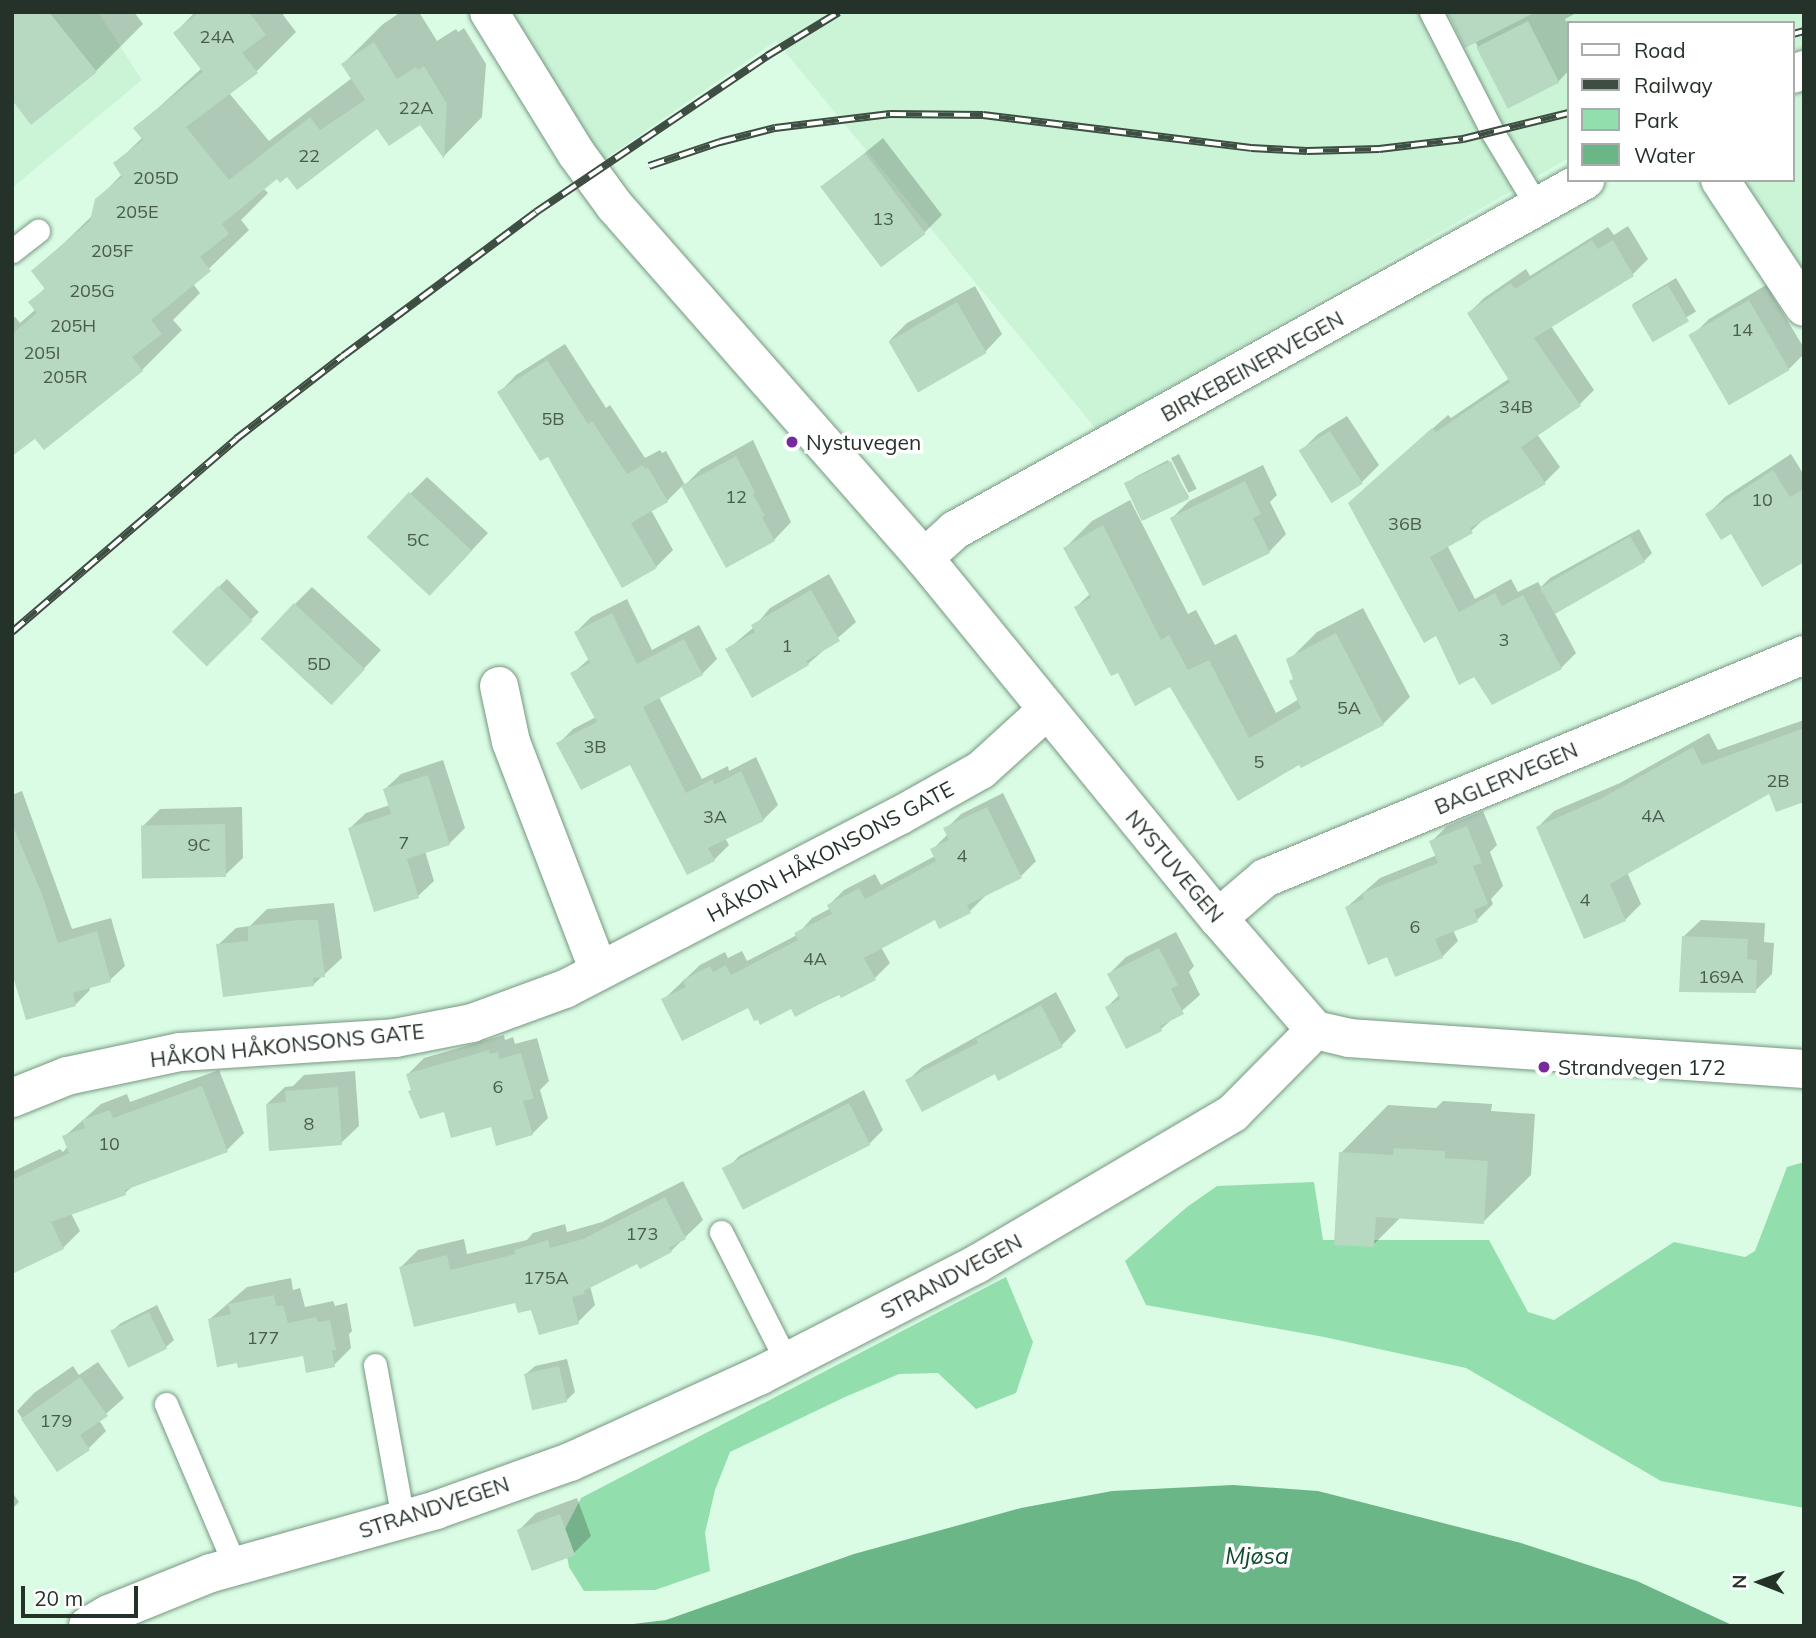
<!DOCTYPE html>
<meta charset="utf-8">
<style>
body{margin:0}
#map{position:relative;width:1816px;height:1638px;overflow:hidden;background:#dafce4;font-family:Mulish,sans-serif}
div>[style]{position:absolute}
.built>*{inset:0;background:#cbf4d7}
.green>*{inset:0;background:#93dead}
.water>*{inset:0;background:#6ab686}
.shadow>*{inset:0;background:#0003;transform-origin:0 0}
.building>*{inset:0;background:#b7d8c1;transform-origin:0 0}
.roads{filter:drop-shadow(0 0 2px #779681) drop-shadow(0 0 2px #779681)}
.service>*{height:23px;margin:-11.5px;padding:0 11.5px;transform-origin:11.5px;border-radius:11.5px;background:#fff}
.minor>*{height:38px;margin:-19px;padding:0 19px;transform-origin:19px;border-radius:19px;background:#fff}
.tertiary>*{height:38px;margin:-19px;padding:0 19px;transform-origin:19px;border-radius:19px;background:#fff}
.secondary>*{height:38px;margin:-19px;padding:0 19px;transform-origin:19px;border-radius:19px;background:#fff}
.rail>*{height:8px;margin-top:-4px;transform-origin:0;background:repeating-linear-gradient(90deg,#fff 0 16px,#3e4e43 0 32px);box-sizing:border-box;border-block:2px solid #3e4e43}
.dots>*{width:19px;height:19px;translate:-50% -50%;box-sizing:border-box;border:4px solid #fff;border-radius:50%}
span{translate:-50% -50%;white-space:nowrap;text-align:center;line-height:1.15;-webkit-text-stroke:7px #fff;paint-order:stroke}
.number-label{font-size:18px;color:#4a5c4f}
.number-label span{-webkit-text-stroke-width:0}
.street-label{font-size:21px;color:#253229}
.poi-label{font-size:21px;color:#253229}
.left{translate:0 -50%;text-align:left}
.water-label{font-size:23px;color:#0e4a2b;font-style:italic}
.frame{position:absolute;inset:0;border:14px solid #253229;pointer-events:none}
.legend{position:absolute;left:1567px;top:21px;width:228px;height:161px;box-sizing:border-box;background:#fff;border:2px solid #a8ada9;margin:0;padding:9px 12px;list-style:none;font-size:21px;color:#253229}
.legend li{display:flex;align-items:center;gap:14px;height:35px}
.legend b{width:35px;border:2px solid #a8ada9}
.north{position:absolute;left:1725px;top:1547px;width:70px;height:70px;-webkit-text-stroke:5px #fff;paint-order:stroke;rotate:271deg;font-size:19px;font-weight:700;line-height:28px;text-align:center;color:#253229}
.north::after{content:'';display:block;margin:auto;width:24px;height:32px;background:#253229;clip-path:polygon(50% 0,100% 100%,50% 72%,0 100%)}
.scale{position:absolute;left:21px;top:1586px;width:117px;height:32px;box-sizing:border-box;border:4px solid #253229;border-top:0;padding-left:9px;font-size:21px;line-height:24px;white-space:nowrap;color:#253229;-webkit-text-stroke:5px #fff;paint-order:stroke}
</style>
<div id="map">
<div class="built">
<div style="clip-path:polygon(12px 12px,98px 12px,142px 80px,12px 188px)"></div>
<div style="clip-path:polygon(496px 12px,1804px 12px,1804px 284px,1734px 180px,1793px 180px,1793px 23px,1569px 23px,1569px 158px,1096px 429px,776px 41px,592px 168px)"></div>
</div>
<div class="green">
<div style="clip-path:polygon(1804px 1162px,1804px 1508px,1661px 1481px,1466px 1368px,1324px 1337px,1146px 1305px,1125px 1261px,1187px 1207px,1217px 1186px,1314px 1182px,1323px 1240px,1489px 1240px,1528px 1312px,1554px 1320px,1674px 1242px,1745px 1257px,1755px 1251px,1787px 1167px)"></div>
<div style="clip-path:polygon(1006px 1277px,1033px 1342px,1016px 1393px,976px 1409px,938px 1373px,899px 1374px,845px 1397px,730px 1452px,715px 1490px,705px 1533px,710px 1571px,655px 1590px,584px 1591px,569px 1567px,563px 1533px,581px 1498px)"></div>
</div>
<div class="water">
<div style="clip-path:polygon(1233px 1485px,1318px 1491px,1521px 1543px,1637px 1581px,1734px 1626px,617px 1626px,666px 1620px,854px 1554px,1021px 1508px,1112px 1491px)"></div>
</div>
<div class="shadow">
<div style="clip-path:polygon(12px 12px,134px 12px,143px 24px,96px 71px)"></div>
<div style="clip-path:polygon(195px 12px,286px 12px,283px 15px,296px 32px,256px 72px,229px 93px,269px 141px,352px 78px,343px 64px,383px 24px,401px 12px,419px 12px,437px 41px,456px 29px,458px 32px,464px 28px,486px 64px,482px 117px,444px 156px,420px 123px,377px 126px,287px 175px,277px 176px,263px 188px,268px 193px,241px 220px,249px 230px,193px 284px,200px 293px,173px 320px,182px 330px,142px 370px,44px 447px,35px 437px,12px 454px,12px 319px,15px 317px,20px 323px,36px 309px,31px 302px,46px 287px,34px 272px,93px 215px,97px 200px,122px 174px,115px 164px,143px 137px,136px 128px,202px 68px,175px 33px)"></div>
<div style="clip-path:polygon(1449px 12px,1578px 12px,1565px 19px,1569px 27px,1569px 70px,1558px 82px,1507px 106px,1475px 41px)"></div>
<div style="clip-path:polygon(883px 138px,942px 215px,925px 232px,823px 187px)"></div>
<div style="clip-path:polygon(1628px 226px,1648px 259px,1633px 274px,1551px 326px,1594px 390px,1579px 405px,1537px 434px,1560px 467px,1545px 482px,1486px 517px,1471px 531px,1447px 545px,1475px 599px,1511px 579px,1518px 592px,1538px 582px,1541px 587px,1550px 578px,1639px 529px,1652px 553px,1644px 561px,1552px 608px,1576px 653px,1561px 668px,1492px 703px,1365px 488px,1448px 415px,1451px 418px,1510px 378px,1469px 313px,1484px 298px,1526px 269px,1530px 276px,1608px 227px,1614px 235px)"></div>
<div style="left:1676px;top:278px;width:39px;height:51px;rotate:59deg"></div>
<div style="clip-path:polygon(1766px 285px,1804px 348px,1804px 354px,1789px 369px,1692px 336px,1709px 319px)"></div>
<div style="clip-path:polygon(975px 286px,1002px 334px,985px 352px,917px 389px,890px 340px,907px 323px)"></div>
<div style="clip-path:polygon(565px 344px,606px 408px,610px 405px,645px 458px,660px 450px,662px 453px,666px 451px,685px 485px,701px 469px,753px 440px,791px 522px,774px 540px,683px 485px,667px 501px,651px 510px,673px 550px,656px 567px,549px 454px,499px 393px,516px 375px)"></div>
<div style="clip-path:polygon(1347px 416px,1379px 465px,1362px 482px,1301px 451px,1318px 434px)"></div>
<div style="left:1179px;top:454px;width:39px;height:9px;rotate:63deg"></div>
<div style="clip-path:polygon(1791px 454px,1804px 475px,1804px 560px,1731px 531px,1707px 515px,1725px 497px)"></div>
<div style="clip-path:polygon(1168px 460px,1189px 497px,1144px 520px,1127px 485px,1135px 477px)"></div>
<div style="clip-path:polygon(1263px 465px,1277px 495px,1270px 502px,1286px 534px,1269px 552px,1172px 518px,1189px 501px)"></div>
<div style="clip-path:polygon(427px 477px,488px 533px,447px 577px,410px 494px)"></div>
<div style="clip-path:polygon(1130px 500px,1188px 614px,1196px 610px,1215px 645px,1236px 634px,1276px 713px,1299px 699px,1299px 674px,1290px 659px,1317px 632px,1363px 608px,1410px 697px,1383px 724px,1301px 766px,1187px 710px,1184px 711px,1170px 685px,1118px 670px,1076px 607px,1091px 593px,1065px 548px,1092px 521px)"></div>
<div style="clip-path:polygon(829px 574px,856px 622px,808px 664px,727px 650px,754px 627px,770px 608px)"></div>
<div style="left:227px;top:579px;width:46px;height:75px;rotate:46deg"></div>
<div style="clip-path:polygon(312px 587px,381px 650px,348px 686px,295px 604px)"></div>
<div style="clip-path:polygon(627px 599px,652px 650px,699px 625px,717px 659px,702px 674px,659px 697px,702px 779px,728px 766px,729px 771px,756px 757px,778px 805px,763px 820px,725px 838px,729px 845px,714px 860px,631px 762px,558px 744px,573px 729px,596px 717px,573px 673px,590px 658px,576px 632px,591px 617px)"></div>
<div style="clip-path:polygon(1804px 720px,1804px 800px,1770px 791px,1627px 872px,1641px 904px,1625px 920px,1538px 827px,1554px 811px,1620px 783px,1709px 733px,1718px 750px)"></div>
<div style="clip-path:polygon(443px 760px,465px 828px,449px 844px,425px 851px,434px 881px,418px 896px,350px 828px,366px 813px,390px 805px,385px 789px,401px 774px)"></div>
<div style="clip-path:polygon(22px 791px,72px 929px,111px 918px,125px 966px,110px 980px,89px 986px,90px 990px,76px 1004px,12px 977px,12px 795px)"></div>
<div style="clip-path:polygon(1003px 793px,1036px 861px,1021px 876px,985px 896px,970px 911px,940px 926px,936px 918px,881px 947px,890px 963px,875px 978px,796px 1015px,792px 1007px,664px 999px,700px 965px,725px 952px,728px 958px,742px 951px,747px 961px,797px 935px,812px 918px,831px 908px,829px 905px,844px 890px,875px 874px,881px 885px,935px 856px,932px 850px,948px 834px,946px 829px,961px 814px)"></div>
<div style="clip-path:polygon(242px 807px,243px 858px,225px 875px,142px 827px,160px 809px)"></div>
<div style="clip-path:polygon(1483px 811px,1497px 845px,1490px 852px,1503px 886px,1491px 899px,1493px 904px,1477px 920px,1453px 930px,1458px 941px,1442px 957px,1388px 955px,1347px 907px,1380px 878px,1437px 855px,1432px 841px,1447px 826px)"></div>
<div style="clip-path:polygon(334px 903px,342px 958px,314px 984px,218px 945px,236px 928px,250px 926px,267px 909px)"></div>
<div style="clip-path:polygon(1701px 920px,1765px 923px,1764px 942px,1774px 943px,1772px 974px,1755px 991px,1683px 937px)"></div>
<div style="clip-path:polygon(1176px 932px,1194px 966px,1189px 972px,1200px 995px,1161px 1029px,1107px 1007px,1120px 994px,1109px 974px,1126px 957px)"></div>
<div style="clip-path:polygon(1056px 992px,1076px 1031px,1062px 1045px,996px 1072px,907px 1081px,922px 1067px)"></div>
<div style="clip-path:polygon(504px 1035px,505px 1040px,513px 1037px,515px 1044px,537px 1038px,549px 1081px,540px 1090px,548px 1118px,532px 1134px,445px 1110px,413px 1089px,408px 1074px,424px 1058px)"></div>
<div style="clip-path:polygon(219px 1070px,244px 1133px,227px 1150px,135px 1184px,125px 1193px,71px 1213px,80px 1231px,63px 1248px,12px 1272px,12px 1172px,60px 1149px,63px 1152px,68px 1146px,65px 1136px,101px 1104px,127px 1094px,130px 1102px)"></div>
<div style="clip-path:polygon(355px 1071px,359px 1126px,341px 1143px,267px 1104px,285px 1087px,293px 1086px,304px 1075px)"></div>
<div style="clip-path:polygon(864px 1090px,883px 1130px,869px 1144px,725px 1171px,739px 1156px)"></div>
<div style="clip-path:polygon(1443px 1101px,1492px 1104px,1491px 1111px,1535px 1114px,1531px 1175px,1483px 1222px,1401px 1217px,1373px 1245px,1341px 1153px,1388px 1105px,1436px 1108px)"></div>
<div style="clip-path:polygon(683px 1181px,703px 1220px,671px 1251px,638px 1262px,590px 1286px,595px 1305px,578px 1322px,401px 1267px,418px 1250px,464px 1239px,467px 1254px,527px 1240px,533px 1233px,565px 1224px,567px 1232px,602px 1222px)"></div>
<div style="clip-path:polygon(291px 1278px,293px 1290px,300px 1288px,305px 1307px,333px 1301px,335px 1306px,347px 1303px,352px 1331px,349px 1334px,351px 1348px,334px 1365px,210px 1319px,247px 1287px)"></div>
<div style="clip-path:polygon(157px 1305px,174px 1340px,165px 1348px,112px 1331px,121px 1323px)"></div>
<div style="clip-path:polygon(567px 1359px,575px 1392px,567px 1400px,526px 1374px,535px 1366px)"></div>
<div style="clip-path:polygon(98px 1362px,124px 1398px,99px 1420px,106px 1431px,89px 1448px,58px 1470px,17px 1411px,34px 1393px,73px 1366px,79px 1375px)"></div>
<div style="clip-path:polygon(12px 1492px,19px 1502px,12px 1509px)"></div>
<div style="clip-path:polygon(577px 1498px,591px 1536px,574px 1553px,519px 1530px,536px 1513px)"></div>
</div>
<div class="building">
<div style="clip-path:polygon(12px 12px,49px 12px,97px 72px,31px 125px,12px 100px)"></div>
<div style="clip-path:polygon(199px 12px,249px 12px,266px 35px,242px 53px,258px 73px,186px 127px,229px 180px,310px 117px,320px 130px,365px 100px,341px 64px,374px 42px,397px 79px,416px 67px,418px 70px,424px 66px,447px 104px,444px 159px,420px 125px,389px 146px,377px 129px,297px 190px,287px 177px,280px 183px,277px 179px,222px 224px,229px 234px,200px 257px,211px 271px,151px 320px,162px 334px,132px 357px,143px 371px,44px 450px,35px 439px,12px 456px,12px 334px,37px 313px,28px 302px,45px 289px,31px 271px,90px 221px,95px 199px,122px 177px,113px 163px,143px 140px,133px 128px,203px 72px,173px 33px)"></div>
<div style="clip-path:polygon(1447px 12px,1536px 12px,1465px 48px)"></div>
<div style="left:1528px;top:21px;width:69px;height:58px;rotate:63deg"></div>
<div style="left:865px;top:153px;width:101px;height:56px;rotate:53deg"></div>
<div style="clip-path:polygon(1592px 240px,1598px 249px,1613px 240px,1634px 276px,1534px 338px,1581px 406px,1521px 447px,1546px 484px,1470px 528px,1473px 533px,1430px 557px,1459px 612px,1495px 593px,1502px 606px,1523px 595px,1562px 669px,1492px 705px,1474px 677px,1459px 685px,1436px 636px,1424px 643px,1348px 503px,1432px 428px,1436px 432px,1510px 382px,1467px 313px,1511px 283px,1515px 289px)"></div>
<div style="left:1668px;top:285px;width:42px;height:42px;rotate:60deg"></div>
<div style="left:1749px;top:300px;width:81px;height:70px;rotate:60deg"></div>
<div style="left:957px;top:302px;width:59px;height:79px;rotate:60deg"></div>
<div style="clip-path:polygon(547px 360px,588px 424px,592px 421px,627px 474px,643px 465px,645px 469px,648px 467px,668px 502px,631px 523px,657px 568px,622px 588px,548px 457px,540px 461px,497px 392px)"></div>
<div style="left:1330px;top:431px;width:62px;height:37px;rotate:58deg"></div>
<div style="clip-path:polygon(736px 456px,755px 492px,753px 494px,765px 516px,762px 517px,775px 541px,726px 568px,681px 486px)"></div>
<div style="left:1171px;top:461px;width:42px;height:52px;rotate:65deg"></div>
<div style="clip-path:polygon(1773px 470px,1790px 497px,1804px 489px,1804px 562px,1762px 587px,1731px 534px,1721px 540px,1705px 514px)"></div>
<div style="clip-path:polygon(1245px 481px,1261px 514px,1253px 518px,1270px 553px,1203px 586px,1170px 518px)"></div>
<div style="left:409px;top:492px;width:86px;height:62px;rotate:43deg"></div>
<div style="clip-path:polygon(1103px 525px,1161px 640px,1169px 635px,1188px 670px,1209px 660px,1249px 738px,1301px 708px,1289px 681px,1293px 679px,1286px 659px,1336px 633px,1384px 725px,1301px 768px,1299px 765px,1238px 801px,1170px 687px,1135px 706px,1118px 673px,1111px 676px,1074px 607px,1091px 598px,1063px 548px)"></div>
<div style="left:1630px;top:536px;width:30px;height:104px;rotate:60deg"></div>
<div style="left:218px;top:586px;width:49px;height:65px;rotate:45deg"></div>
<div style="clip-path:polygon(811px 590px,840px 641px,806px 661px,809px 665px,752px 698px,725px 649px,755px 632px,751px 625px)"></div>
<div style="left:294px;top:603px;width:97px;height:49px;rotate:43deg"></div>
<div style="clip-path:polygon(612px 613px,637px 664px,684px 639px,703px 675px,643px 707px,686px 793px,713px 779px,714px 785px,741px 771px,764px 821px,708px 848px,715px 861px,687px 875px,630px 765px,581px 790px,556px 743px,597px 722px,570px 673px,590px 663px,574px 632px)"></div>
<div style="clip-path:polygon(1804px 728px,1804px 802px,1776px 812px,1769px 794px,1610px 884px,1626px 921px,1584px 939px,1536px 827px,1602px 798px,1693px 747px,1702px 765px)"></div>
<div style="clip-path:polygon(428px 775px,450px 845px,407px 859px,419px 898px,374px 912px,348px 828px,391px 814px,383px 789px)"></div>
<div style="clip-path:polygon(987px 807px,1022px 878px,967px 905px,971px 913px,939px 929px,935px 920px,864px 958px,876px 980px,841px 998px,839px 994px,795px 1017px,791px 1009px,760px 1025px,758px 1020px,754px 1021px,748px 1008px,682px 1041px,661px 999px,686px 987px,683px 980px,710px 966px,713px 972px,726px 965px,731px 975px,798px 940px,794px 933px,832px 914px,827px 905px,859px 888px,865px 899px,936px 861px,930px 849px,949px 840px,943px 828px)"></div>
<div style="clip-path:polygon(12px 824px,42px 894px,58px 943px,97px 931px,111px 982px,73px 993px,76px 1006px,26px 1020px,12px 973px)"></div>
<div style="left:225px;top:824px;width:53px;height:84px;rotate:89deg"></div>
<div style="clip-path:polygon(1467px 826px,1482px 863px,1473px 866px,1488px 904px,1474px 910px,1478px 922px,1435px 939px,1443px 958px,1395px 977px,1387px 957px,1368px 965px,1345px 907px,1364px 899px,1362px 893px,1438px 863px,1429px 841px)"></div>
<div style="clip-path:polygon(298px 920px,318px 920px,325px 977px,313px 978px,314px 986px,223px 997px,216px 944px,248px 941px,248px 926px)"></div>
<div style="clip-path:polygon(1682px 936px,1748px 939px,1747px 959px,1757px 960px,1756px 993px,1679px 992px)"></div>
<div style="clip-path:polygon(1159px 948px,1178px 985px,1171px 989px,1184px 1014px,1160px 1026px,1162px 1031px,1126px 1049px,1105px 1007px,1120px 999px,1107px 974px)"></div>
<div style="clip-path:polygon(1041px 1005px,1063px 1047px,998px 1081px,995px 1074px,922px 1112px,905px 1080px,978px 1043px,976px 1039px)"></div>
<div style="clip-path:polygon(489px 1050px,490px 1054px,498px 1052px,499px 1059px,521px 1053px,534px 1099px,523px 1101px,533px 1135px,496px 1146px,491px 1127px,451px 1138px,444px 1112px,420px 1119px,408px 1091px,411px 1090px,406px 1074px)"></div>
<div style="clip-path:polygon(202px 1086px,228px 1152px,125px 1190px,126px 1195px,51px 1222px,64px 1249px,12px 1274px,12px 1180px,69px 1153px,62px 1136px,85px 1128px,82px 1120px,110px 1110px,113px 1118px)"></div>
<div style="clip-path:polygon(338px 1087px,342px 1145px,269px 1151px,266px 1104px,286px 1102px,285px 1091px)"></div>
<div style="left:849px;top:1103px;width:47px;height:143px;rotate:63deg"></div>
<div style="clip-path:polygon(1394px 1148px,1445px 1151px,1445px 1158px,1488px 1161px,1484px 1224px,1376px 1217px,1374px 1247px,1334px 1245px,1339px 1152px,1393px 1155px)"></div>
<div style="clip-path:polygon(665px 1197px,686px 1239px,669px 1248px,672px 1252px,640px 1269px,637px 1264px,584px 1291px,585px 1294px,572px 1297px,579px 1324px,539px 1335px,531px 1310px,518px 1313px,515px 1303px,414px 1327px,399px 1267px,447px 1255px,450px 1270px,516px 1254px,514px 1250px,548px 1240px,550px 1248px,583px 1239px)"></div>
<div style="clip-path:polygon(274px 1295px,276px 1306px,283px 1305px,288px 1323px,316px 1317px,318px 1322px,330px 1320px,336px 1350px,332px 1350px,335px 1367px,306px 1373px,303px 1356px,238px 1368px,237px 1363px,217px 1367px,208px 1319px,231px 1314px,228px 1304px)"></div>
<div style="left:149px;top:1312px;width:41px;height:43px;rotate:64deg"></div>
<div style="left:559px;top:1366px;width:37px;height:36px;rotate:77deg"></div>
<div style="clip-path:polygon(80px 1377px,108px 1416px,80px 1435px,90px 1450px,57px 1472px,21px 1419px)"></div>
<div style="left:560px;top:1514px;width:44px;height:46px;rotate:70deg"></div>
</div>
<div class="roads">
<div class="service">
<div style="left:1431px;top:12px;width:136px;rotate:62.9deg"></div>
<div style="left:1493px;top:133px;width:85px;rotate:58.9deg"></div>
<div style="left:12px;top:251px;width:33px;rotate:-38deg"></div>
<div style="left:721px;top:1232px;width:146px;rotate:63.1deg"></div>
<div style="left:375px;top:1365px;width:157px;rotate:79.7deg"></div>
<div style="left:166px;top:1404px;width:176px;rotate:66.9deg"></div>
</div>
<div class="minor">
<div style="left:1720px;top:180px;width:152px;rotate:56.5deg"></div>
<div style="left:499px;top:686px;width:57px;rotate:77.9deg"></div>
<div style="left:511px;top:742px;width:245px;rotate:69deg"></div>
<div style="left:1218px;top:918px;width:62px;rotate:-40.4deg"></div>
<div style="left:1265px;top:878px;width:583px;rotate:-22.48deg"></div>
<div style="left:12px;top:1098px;width:59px;rotate:-21.8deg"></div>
<div style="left:67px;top:1076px;width:116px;rotate:-12deg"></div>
<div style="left:180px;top:1052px;width:215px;rotate:-3.7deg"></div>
<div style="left:395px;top:1038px;width:78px;rotate:-11deg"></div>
<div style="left:472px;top:1023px;width:99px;rotate:-20.1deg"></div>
<div style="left:565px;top:989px;width:376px;rotate:-27.4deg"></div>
<div style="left:899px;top:816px;width:94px;rotate:-29.3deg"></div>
<div style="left:981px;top:770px;width:89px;rotate:-42.3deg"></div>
<div style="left:88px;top:1626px;width:24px;rotate:-30deg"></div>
<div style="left:109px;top:1614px;width:110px;rotate:-21.9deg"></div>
<div style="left:211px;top:1573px;width:234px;rotate:-15.6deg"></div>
<div style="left:436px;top:1510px;width:142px;rotate:-19.7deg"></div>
<div style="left:570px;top:1462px;width:208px;rotate:-24.5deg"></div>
<div style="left:759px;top:1376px;width:245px;rotate:-27.2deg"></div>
<div style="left:977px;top:1264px;width:297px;rotate:-30.5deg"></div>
<div style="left:1233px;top:1113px;width:117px;rotate:-45.3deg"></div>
</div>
<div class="tertiary">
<div style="left:1793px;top:74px;width:12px;rotate:-20deg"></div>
<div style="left:924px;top:558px;width:42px;rotate:-42.1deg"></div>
<div style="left:955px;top:530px;width:721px;rotate:-29.05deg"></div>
</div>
<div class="secondary">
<div style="left:489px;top:12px;width:166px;rotate:58.3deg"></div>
<div style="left:576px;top:153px;width:64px;rotate:53.8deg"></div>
<div style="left:614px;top:205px;width:470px;rotate:48.7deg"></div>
<div style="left:924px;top:558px;width:465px;rotate:50.8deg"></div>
<div style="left:1218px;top:918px;width:148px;rotate:49.1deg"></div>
<div style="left:1315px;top:1030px;width:35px;rotate:13deg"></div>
<div style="left:1349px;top:1038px;width:456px;rotate:3.9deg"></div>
</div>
</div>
<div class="rail">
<div style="left:1793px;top:34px;width:11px;rotate:-15deg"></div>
<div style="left:649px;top:166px;width:75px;rotate:-18.7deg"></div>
<div style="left:720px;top:142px;width:57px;rotate:-14.3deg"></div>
<div style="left:775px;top:128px;width:116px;rotate:-6.9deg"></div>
<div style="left:890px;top:114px;width:93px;rotate:0.6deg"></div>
<div style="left:983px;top:115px;width:270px;rotate:7deg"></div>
<div style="left:1251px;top:148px;width:56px;rotate:3.1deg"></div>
<div style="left:1307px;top:151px;width:72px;rotate:-1.6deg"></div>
<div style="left:1379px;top:149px;width:85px;rotate:-6.8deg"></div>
<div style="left:1463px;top:139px;width:109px;rotate:-13.8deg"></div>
<div style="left:12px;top:632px;width:296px;rotate:-40.7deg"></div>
<div style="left:236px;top:439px;width:135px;rotate:-37.8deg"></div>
<div style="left:343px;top:356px;width:241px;rotate:-36.7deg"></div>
<div style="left:536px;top:212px;width:279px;rotate:-34deg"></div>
<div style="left:767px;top:56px;width:84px;rotate:-31.4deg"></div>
</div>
<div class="dots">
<div style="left:792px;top:442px;background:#752b9d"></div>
<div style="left:1544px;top:1067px;background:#752b9d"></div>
</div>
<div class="number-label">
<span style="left:217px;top:37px">24A</span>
<span style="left:416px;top:108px">22A</span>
<span style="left:309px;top:156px">22</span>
<span style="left:156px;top:178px">205D</span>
<span style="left:137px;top:212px">205E</span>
<span style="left:883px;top:219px">13</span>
<span style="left:112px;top:251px">205F</span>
<span style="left:92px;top:291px">205G</span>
<span style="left:73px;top:326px">205H</span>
<span style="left:1742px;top:330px">14</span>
<span style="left:42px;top:353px">205I</span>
<span style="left:65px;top:377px">205R</span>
<span style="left:1516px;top:407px">34B</span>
<span style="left:553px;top:419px">5B</span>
<span style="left:736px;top:497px">12</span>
<span style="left:1762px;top:500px">10</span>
<span style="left:1405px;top:524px">36B</span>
<span style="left:418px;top:540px">5C</span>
<span style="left:1504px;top:640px">3</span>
<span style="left:787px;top:646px">1</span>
<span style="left:319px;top:664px">5D</span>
<span style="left:1349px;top:708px">5A</span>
<span style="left:595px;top:747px">3B</span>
<span style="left:1259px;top:762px">5</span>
<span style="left:1778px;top:781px">2B</span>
<span style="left:1653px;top:816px">4A</span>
<span style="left:715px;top:817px">3A</span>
<span style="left:404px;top:843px">7</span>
<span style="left:199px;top:845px">9C</span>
<span style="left:962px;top:856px">4</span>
<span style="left:1585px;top:900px">4</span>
<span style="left:1415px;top:927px">6</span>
<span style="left:815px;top:959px">4A</span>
<span style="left:1721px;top:977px">169A</span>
<span style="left:498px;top:1087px">6</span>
<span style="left:309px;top:1124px">8</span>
<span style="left:109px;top:1144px">10</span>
<span style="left:642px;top:1234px">173</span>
<span style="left:546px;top:1278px">175A</span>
<span style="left:263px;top:1338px">177</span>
<span style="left:56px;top:1421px">179</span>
</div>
<div class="street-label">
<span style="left:1252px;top:366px;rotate:-29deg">BIRKEBEINERVEGEN</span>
<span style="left:1506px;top:778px;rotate:-23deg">BAGLERVEGEN</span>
<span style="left:830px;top:851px;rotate:-28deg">HÅKON HÅKONSONS GATE</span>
<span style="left:1175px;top:866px;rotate:50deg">NYSTUVEGEN</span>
<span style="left:287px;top:1045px;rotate:-6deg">HÅKON HÅKONSONS GATE</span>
<span style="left:951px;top:1276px;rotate:-28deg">STRANDVEGEN</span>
<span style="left:434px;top:1507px;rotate:-18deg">STRANDVEGEN</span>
</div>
<div class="poi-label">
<span class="left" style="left:806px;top:442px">Nystuvegen</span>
<span class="left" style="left:1558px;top:1067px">Strandvegen 172</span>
</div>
<div class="water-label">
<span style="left:1257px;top:1556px">Mjøsa</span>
</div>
<div class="frame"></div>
<ul class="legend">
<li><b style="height:9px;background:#fff"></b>Road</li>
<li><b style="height:9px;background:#3e4e43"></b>Railway</li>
<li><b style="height:19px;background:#93dead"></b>Park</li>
<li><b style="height:19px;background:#6ab686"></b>Water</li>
</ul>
<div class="north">N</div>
<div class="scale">20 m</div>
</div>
